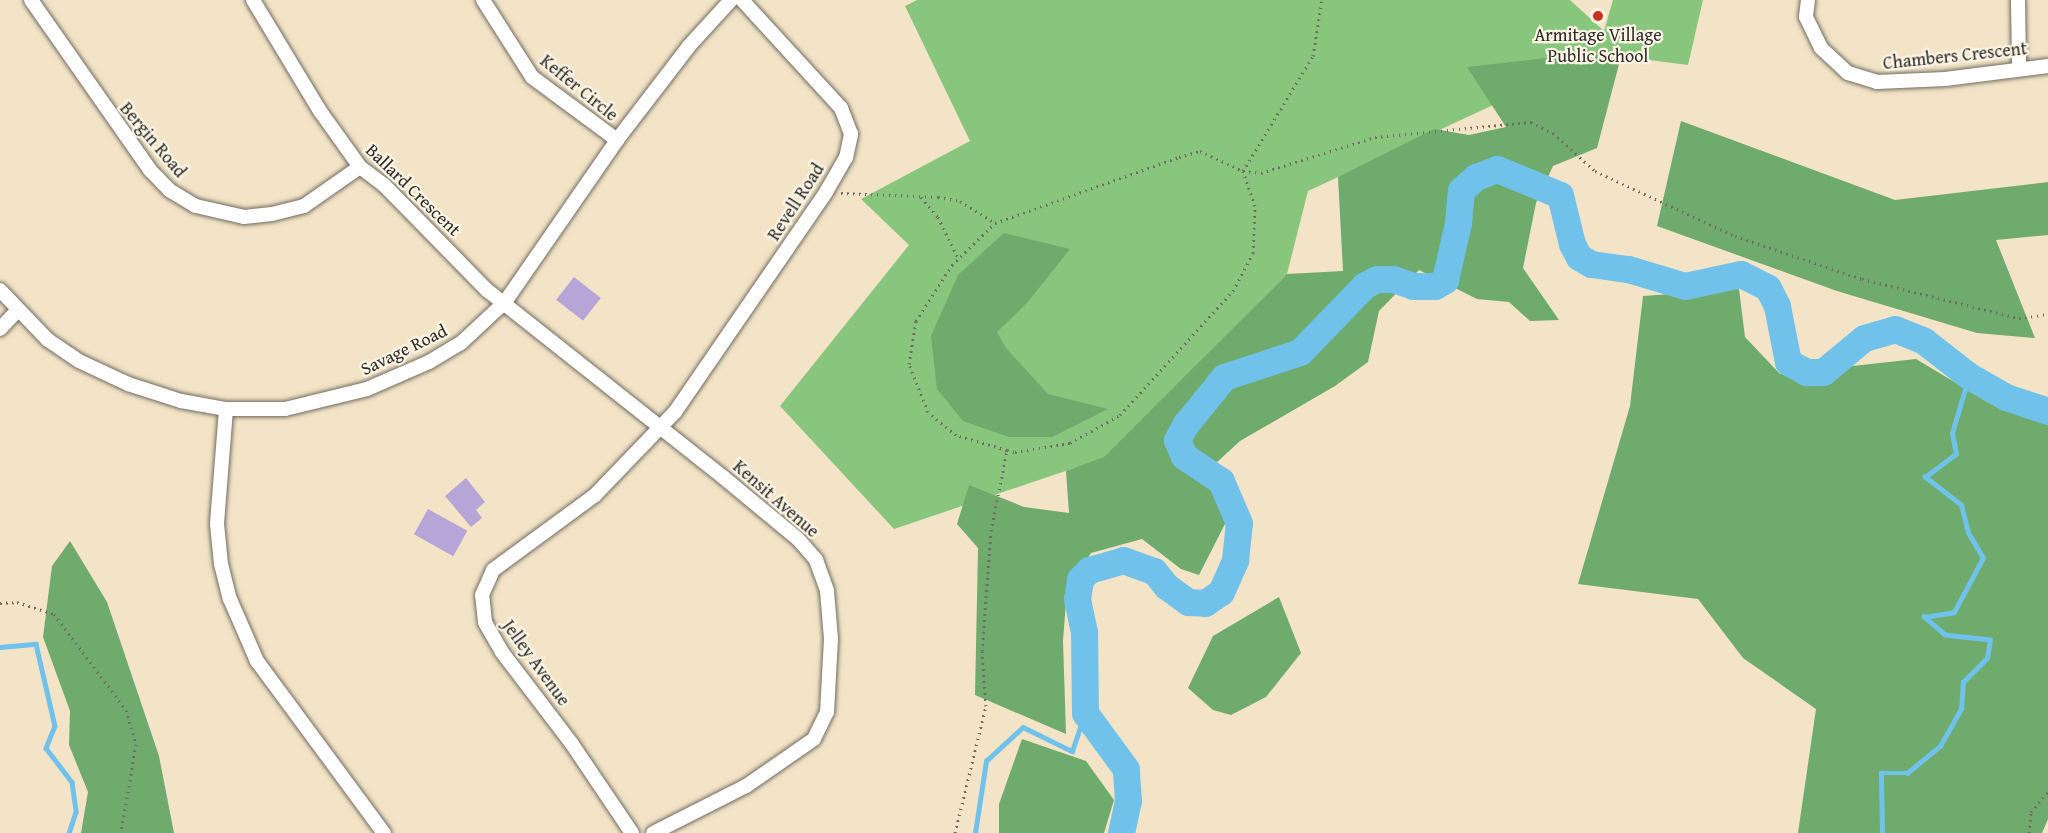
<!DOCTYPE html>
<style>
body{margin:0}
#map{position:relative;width:2048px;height:833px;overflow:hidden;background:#f3e4c7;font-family:"Gentium Book Plus",serif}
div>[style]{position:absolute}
.green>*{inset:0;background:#88c67d}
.forest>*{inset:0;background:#6eab6c}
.stream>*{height:4.5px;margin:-2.25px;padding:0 2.25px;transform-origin:2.25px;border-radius:2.25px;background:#70c2eb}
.river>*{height:27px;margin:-13.5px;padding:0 13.5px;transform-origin:13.5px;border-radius:13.5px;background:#70c2eb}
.building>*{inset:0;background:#b6a5d6;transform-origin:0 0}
.path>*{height:3px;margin-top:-1.5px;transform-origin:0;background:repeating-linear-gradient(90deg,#716c62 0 1.5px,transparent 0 6px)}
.roads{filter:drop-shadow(0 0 2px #716c62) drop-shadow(0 0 2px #716c62)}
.street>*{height:14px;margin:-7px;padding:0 7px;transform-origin:7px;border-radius:7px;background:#fff}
.dots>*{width:16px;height:16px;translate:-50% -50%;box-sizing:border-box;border:3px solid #fcf5e5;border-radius:50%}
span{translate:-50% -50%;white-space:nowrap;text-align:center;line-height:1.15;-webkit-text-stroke:4.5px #fcf5e5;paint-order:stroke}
.poi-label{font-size:18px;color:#2b2b2b}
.street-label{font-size:18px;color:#2b2b2b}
</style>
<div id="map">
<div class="green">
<div style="clip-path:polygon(917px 0,1570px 0,1604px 31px,1613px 0,1703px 0,1688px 65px,1603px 54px,1308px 191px,1287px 274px,1104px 458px,894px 529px,780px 406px,909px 245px,861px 199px,970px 141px,905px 6px)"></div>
</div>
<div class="forest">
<div style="clip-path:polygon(1623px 49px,1597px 148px,1553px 166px,1536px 203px,1523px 268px,1559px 320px,1530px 321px,1509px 302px,1477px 299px,1419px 270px,1379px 311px,1368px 362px,1335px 386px,1240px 441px,1203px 475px,1229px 516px,1199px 575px,1181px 569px,1142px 539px,1091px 553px,1067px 589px,1063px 641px,1066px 734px,975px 695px,978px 548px,957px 524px,969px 485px,1024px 507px,1069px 513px,1066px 471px,1104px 457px,1287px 274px,1343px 271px,1338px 177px,1434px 129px,1469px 135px,1506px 127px,1467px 67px)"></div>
<div style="clip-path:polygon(1681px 121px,1895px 200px,2048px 182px,2048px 235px,1996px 240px,2035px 338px,1977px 333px,1837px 291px,1657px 226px)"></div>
<div style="clip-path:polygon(1004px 233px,1070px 249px,1027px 303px,997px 332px,1006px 348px,1048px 394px,1108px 409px,1052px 437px,1009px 437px,963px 421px,937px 389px,931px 336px,958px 275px)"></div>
<div style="clip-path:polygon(1739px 289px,1745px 337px,1780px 374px,1916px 359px,1988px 402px,2048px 422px,2048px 819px,2042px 833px,1798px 833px,1816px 709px,1743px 658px,1698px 599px,1578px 584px,1630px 406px,1643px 296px)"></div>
<div style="clip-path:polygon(70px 541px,107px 602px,159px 756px,174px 833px,81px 833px,88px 792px,69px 745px,70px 711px,43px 637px,52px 566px)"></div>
<div style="clip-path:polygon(1279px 597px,1301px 653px,1266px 697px,1231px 715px,1213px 710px,1188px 688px,1213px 636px)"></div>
<div style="clip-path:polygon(1022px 739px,1086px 761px,1114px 800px,1104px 833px,999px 833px,999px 804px)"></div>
</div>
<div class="stream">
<div style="left:0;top:647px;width:36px;rotate:-5deg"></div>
<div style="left:36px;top:644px;width:84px;rotate:77deg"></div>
<div style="left:55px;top:726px;width:24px;rotate:112deg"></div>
<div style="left:46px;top:748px;width:43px;rotate:52.6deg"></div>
<div style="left:72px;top:782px;width:30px;rotate:82deg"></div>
<div style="left:76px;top:812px;width:22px;rotate:108deg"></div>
<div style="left:975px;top:833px;width:73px;rotate:-81.3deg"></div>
<div style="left:986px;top:761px;width:50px;rotate:-42.6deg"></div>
<div style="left:1023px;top:727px;width:55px;rotate:26.1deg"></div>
<div style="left:1072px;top:751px;width:40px;rotate:-71.1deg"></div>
<div style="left:1882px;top:833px;width:60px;rotate:-91deg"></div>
<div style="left:1881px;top:773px;width:26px"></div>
<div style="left:1907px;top:773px;width:43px;rotate:-39.3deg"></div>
<div style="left:1940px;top:746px;width:43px;rotate:-60.4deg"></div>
<div style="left:1961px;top:709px;width:27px;rotate:-86deg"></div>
<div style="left:1963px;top:682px;width:34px;rotate:-45deg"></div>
<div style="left:1987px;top:658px;width:18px;rotate:-81deg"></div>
<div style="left:1990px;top:640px;width:45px;rotate:-173.7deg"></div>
<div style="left:1945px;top:635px;width:28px;rotate:-139deg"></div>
<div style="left:1924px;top:617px;width:30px;rotate:-9deg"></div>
<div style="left:1954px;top:612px;width:61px;rotate:-61.8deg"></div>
<div style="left:1983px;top:558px;width:29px;rotate:-121deg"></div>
<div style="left:1968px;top:533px;width:29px;rotate:-104deg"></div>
<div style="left:1961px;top:505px;width:46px;rotate:-142.1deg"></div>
<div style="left:1925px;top:477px;width:39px;rotate:-37deg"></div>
<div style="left:1956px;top:454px;width:21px;rotate:-101deg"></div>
<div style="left:1952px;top:433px;width:59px;rotate:-73.4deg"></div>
</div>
<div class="river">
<div style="left:1121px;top:833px;width:33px;rotate:-78deg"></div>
<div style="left:1128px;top:801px;width:32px;rotate:-94deg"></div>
<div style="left:1126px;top:769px;width:69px;rotate:-126.2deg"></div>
<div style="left:1085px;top:713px;width:81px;rotate:-90.7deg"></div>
<div style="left:1084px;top:632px;width:34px;rotate:-102deg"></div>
<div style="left:1077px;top:599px;width:20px;rotate:-81deg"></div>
<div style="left:1080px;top:579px;width:13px;rotate:-45deg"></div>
<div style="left:1089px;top:570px;width:35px;rotate:-16deg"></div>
<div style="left:1123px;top:560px;width:33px;rotate:20deg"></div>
<div style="left:1154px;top:571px;width:19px;rotate:51deg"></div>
<div style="left:1166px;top:586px;width:27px;rotate:36deg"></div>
<div style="left:1188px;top:602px;width:17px;rotate:3deg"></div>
<div style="left:1205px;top:603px;width:19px;rotate:-35deg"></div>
<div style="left:1221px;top:592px;width:35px;rotate:-66deg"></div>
<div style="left:1235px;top:560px;width:37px;rotate:-84deg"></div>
<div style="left:1239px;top:523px;width:46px;rotate:-113.2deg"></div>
<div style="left:1221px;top:481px;width:45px;rotate:-146deg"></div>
<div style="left:1184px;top:456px;width:17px;rotate:-114deg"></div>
<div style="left:1177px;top:440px;width:17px;rotate:-62deg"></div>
<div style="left:1185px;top:425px;width:62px;rotate:-50.9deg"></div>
<div style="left:1224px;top:377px;width:80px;rotate:-18.2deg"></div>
<div style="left:1300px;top:352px;width:93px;rotate:-45.9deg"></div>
<div style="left:1365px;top:285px;width:13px;rotate:-27deg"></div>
<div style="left:1377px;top:279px;width:16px"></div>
<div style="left:1393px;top:279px;width:21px;rotate:19deg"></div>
<div style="left:1413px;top:286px;width:22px"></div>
<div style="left:1435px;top:286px;width:12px;rotate:-31deg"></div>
<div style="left:1445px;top:280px;width:58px;rotate:-77.2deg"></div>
<div style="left:1458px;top:223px;width:33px;rotate:-85deg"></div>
<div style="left:1461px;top:190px;width:20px;rotate:-41deg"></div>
<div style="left:1476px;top:177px;width:22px;rotate:-21deg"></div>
<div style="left:1497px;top:169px;width:68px;rotate:22.4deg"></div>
<div style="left:1560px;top:195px;width:50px;rotate:76.2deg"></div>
<div style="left:1572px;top:244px;width:15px;rotate:62deg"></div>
<div style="left:1579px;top:257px;width:14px;rotate:30deg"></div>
<div style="left:1591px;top:264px;width:37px;rotate:8deg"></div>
<div style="left:1628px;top:269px;width:59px;rotate:16.6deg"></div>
<div style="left:1685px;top:286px;width:57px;rotate:-12.1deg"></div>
<div style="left:1741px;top:274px;width:30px;rotate:27deg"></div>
<div style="left:1768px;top:288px;width:20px;rotate:63deg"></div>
<div style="left:1777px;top:306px;width:57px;rotate:78.9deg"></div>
<div style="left:1788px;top:362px;width:21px;rotate:29deg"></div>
<div style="left:1806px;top:372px;width:17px"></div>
<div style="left:1823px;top:372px;width:53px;rotate:-39.7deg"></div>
<div style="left:1864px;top:338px;width:32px;rotate:-16deg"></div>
<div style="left:1895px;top:329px;width:31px;rotate:22deg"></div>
<div style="left:1924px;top:341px;width:57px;rotate:37.9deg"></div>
<div style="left:1969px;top:376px;width:43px;rotate:29.6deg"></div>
<div style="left:2006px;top:397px;width:44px;rotate:18.4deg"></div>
</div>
<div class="building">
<div style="left:574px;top:277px;width:34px;height:29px;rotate:38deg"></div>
<div style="clip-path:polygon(466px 478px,485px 502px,476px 510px,482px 518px,471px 527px,445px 496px)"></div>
<div style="left:428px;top:509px;width:45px;height:29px;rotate:29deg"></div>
</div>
<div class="path">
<div style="left:841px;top:193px;width:97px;rotate:2.4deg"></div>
<div style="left:938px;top:197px;width:22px;rotate:10deg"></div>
<div style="left:960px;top:201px;width:41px;rotate:32.2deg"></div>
<div style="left:921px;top:197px;width:26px;rotate:50deg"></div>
<div style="left:938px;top:217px;width:46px;rotate:64deg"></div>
<div style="left:1007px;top:450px;width:53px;rotate:-163.6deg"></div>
<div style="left:956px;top:435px;width:36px;rotate:-141deg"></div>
<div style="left:928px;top:412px;width:52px;rotate:-111.6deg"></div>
<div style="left:909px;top:364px;width:44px;rotate:-80.8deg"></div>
<div style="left:916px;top:321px;width:67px;rotate:-57.3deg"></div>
<div style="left:952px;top:265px;width:60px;rotate:-44.3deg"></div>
<div style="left:995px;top:223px;width:195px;rotate:-19.7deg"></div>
<div style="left:1179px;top:157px;width:22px;rotate:-16deg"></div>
<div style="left:1200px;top:151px;width:47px;rotate:24.9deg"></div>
<div style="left:1243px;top:171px;width:135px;rotate:-58.7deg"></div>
<div style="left:1313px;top:56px;width:57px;rotate:-80.9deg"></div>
<div style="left:0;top:603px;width:17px;rotate:-3deg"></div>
<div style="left:17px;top:602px;width:39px;rotate:18deg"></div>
<div style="left:54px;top:614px;width:120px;rotate:53.1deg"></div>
<div style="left:126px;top:710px;width:35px;rotate:74deg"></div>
<div style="left:136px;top:744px;width:90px;rotate:99.6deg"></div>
<div style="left:955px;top:833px;width:131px;rotate:-76.3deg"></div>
<div style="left:986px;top:706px;width:55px;rotate:-94.2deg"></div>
<div style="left:982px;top:651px;width:120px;rotate:-85.7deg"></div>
<div style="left:991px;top:531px;width:83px;rotate:-78.8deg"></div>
<div style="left:1007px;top:450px;width:8px;rotate:14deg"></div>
<div style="left:1015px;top:452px;width:56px;rotate:-9.3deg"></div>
<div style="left:1070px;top:443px;width:57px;rotate:-29.2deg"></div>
<div style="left:1120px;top:415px;width:168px;rotate:-47.7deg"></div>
<div style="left:1233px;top:291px;width:43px;rotate:-62.2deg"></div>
<div style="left:1253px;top:253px;width:47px;rotate:-87.6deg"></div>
<div style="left:1255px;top:206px;width:37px;rotate:-109deg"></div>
<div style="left:1243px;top:171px;width:18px;rotate:6deg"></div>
<div style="left:1261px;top:173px;width:120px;rotate:-17.5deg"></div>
<div style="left:1375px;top:137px;width:157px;rotate:-5.5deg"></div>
<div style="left:1531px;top:122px;width:25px;rotate:27deg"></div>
<div style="left:1553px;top:133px;width:57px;rotate:42.1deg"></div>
<div style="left:1595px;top:171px;width:154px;rotate:24.9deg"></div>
<div style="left:1735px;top:236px;width:134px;rotate:18.7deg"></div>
<div style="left:1862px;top:279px;width:162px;rotate:14deg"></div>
<div style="left:2019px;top:318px;width:29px;rotate:-8deg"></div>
<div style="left:2029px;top:833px;width:21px;rotate:-85deg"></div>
<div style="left:2031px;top:812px;width:26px;rotate:-50deg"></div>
</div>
<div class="roads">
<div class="street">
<div style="left:31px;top:0;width:208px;rotate:55deg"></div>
<div style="left:150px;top:170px;width:28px;rotate:46deg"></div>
<div style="left:169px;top:190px;width:31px;rotate:31deg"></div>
<div style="left:196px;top:206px;width:49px;rotate:12.9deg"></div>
<div style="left:244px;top:217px;width:28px;rotate:-6deg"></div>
<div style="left:272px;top:214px;width:33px;rotate:-14deg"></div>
<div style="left:304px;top:206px;width:68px;rotate:-34.9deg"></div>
<div style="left:253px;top:0;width:130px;rotate:58.9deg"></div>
<div style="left:320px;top:111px;width:69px;rotate:54.5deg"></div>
<div style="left:360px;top:167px;width:30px;rotate:37deg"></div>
<div style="left:384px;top:185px;width:147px;rotate:45.6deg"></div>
<div style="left:487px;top:290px;width:301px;rotate:38.4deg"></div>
<div style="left:723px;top:477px;width:97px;rotate:39.6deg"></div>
<div style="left:798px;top:539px;width:28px;rotate:49deg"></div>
<div style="left:816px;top:560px;width:33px;rotate:70deg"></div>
<div style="left:827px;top:591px;width:48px;rotate:85.2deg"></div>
<div style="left:831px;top:639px;width:73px;rotate:93.1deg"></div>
<div style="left:827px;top:712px;width:30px;rotate:116deg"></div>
<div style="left:814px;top:739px;width:83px;rotate:145.3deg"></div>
<div style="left:746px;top:786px;width:104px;rotate:153.2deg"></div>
<div style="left:483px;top:0;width:91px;rotate:57.5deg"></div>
<div style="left:532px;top:77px;width:106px;rotate:36.5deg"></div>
<div style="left:1808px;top:0;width:17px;rotate:97deg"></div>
<div style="left:1806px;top:17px;width:34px;rotate:64deg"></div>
<div style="left:1821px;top:48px;width:37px;rotate:43deg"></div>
<div style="left:1848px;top:73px;width:30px;rotate:17deg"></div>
<div style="left:1877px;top:82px;width:68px;rotate:-2.5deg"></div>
<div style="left:1945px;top:79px;width:104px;rotate:-7.2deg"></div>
<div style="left:2018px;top:0;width:67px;rotate:89.1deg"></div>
<div style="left:0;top:290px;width:69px;rotate:46.2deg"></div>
<div style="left:48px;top:340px;width:37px;rotate:34deg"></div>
<div style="left:79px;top:361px;width:54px;rotate:25.1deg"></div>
<div style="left:128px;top:384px;width:56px;rotate:17.8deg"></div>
<div style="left:181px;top:401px;width:46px;rotate:10.1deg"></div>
<div style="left:226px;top:409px;width:59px"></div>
<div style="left:285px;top:409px;width:84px;rotate:-13.7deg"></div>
<div style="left:367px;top:389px;width:68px;rotate:-23.5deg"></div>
<div style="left:429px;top:362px;width:37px;rotate:-31deg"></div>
<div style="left:461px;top:343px;width:60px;rotate:-43deg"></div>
<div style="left:505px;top:302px;width:197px;rotate:-55.3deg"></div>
<div style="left:617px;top:140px;width:118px;rotate:-52.5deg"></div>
<div style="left:689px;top:46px;width:62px;rotate:-47.6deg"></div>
<div style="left:0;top:329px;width:25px;rotate:-47deg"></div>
<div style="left:226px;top:409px;width:115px;rotate:94.5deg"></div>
<div style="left:217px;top:524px;width:40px;rotate:84.3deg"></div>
<div style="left:221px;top:564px;width:36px;rotate:76deg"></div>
<div style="left:230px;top:599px;width:68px;rotate:66.5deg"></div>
<div style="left:257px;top:661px;width:214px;rotate:53.6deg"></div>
<div style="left:632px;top:833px;width:107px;rotate:-124deg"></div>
<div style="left:572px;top:744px;width:116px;rotate:-127.3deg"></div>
<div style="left:502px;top:652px;width:34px;rotate:-120deg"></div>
<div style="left:485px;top:622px;width:27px;rotate:-96deg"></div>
<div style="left:482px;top:595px;width:27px;rotate:-66deg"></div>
<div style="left:493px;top:570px;width:127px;rotate:-36.3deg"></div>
<div style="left:595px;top:495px;width:115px;rotate:-46.1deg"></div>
<div style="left:675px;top:412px;width:267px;rotate:-55.5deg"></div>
<div style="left:826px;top:192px;width:39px;rotate:-60deg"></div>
<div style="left:846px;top:158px;width:25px;rotate:-78deg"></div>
<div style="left:851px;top:134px;width:28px;rotate:-111deg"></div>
<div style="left:841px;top:108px;width:147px;rotate:-132.5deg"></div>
</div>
</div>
<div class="dots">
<div style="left:1598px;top:16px;background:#c8321e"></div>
</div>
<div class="poi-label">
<span style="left:1598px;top:46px">Armitage Village<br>Public School</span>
</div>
<div class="street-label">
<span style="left:1955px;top:56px;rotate:-6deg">Chambers Crescent</span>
<span style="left:579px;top:88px;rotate:39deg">Keffer Circle</span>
<span style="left:153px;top:140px;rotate:50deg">Bergin Road</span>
<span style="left:413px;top:190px;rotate:44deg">Ballard Crescent</span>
<span style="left:796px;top:202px;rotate:-57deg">Revell Road</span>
<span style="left:404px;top:350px;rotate:-26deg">Savage Road</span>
<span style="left:776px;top:499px;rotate:41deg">Kensit Avenue</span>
<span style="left:536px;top:663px;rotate:54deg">Jelley Avenue</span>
</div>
</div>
